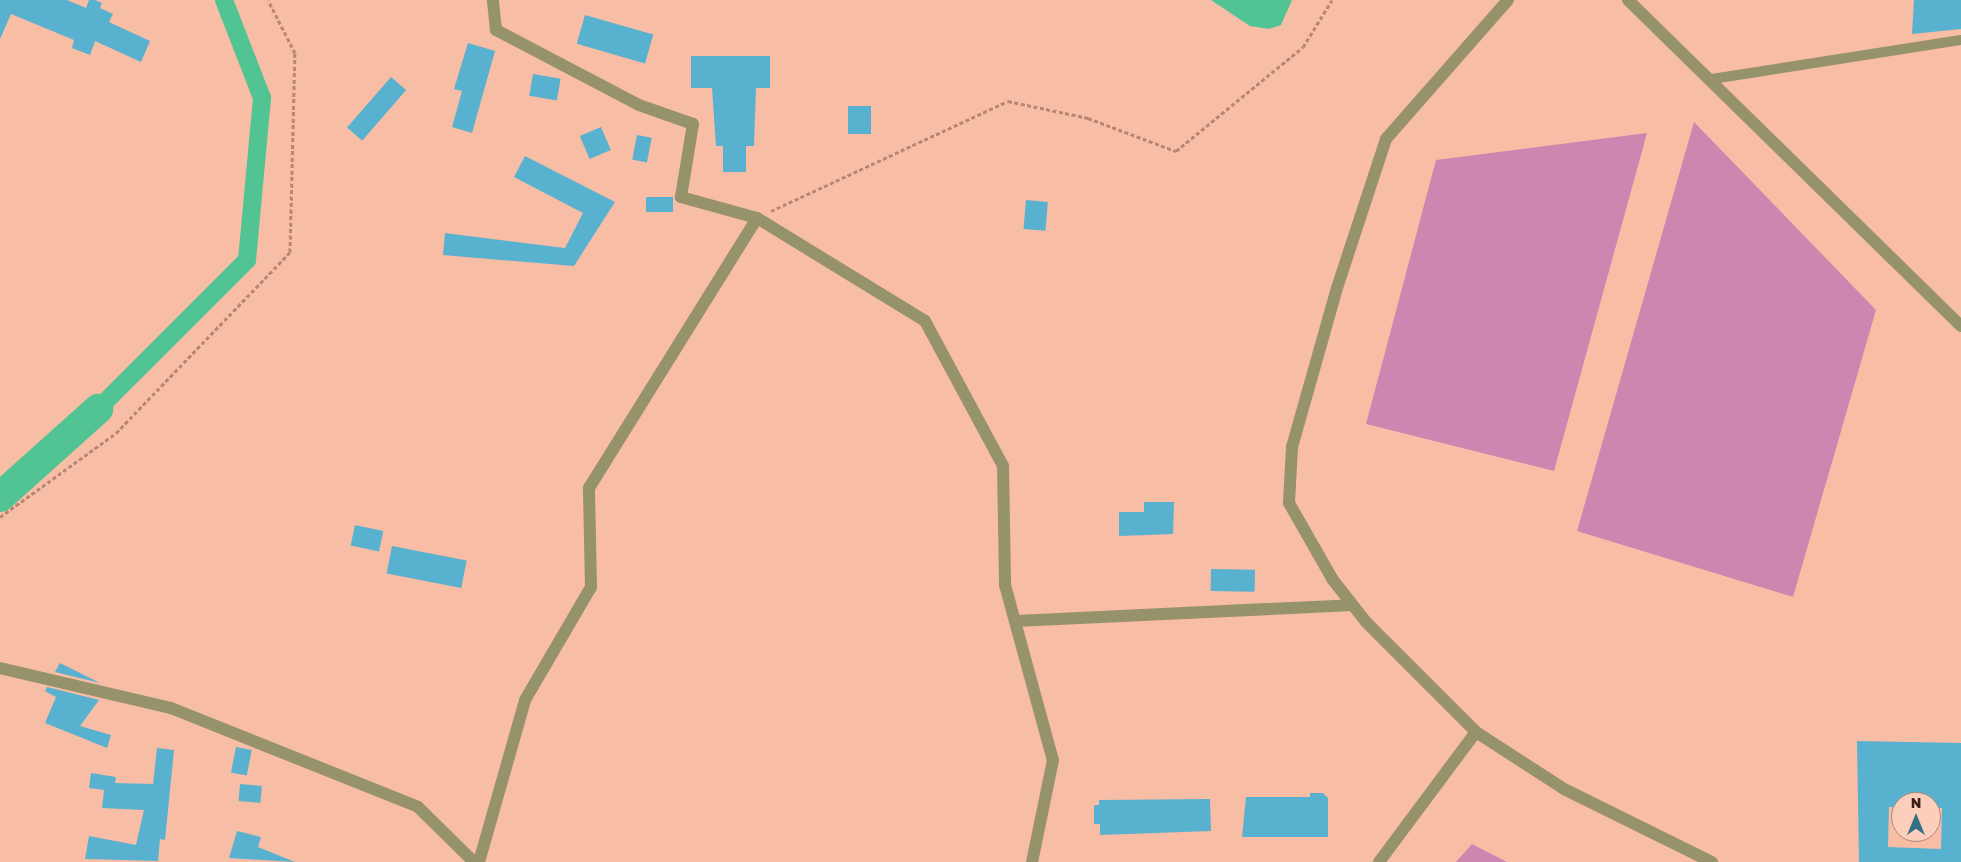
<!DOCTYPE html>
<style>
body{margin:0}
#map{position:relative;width:1961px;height:862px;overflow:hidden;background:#f8bda5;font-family:"Golos Text",sans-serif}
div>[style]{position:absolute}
.green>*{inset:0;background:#cc87b1}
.water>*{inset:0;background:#52c494}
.canal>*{height:18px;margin:-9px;padding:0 9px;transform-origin:9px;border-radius:9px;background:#52c494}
.river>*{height:30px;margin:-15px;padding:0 15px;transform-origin:15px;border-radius:15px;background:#52c494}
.building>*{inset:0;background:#58b1cf;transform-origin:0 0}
.path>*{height:3px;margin-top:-1.5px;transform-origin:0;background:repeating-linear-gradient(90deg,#b78773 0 4px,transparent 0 6.5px)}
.lane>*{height:10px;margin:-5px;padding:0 5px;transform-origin:5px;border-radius:5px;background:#969269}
.street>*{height:12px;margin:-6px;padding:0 6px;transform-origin:6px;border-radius:6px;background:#969269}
span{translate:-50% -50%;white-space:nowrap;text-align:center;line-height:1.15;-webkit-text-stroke:4.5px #fccebc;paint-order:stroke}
.north{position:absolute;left:1891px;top:792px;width:50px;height:50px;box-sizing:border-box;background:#fccebc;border:1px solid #af8879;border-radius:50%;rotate:0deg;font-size:14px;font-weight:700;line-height:20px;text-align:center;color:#3b1f14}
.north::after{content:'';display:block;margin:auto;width:18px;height:22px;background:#317085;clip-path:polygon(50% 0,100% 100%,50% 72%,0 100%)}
</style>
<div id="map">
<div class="green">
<div style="clip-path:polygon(1694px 122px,1876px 310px,1793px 597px,1577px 531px)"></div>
<div style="clip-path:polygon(1647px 133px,1554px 471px,1366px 424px,1436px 160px)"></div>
<div style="clip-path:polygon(1472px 844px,1507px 862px,1456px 862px)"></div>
</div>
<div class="water">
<div style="clip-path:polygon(1211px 0,1292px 0,1281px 25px,1269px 29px,1250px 26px)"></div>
</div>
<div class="canal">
<div style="left:98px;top:409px;width:211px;rotate:-45deg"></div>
<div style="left:247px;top:260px;width:163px;rotate:-84.7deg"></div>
<div style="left:262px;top:98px;width:105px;rotate:-111.2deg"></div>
</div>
<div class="river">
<div style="left:0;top:497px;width:132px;rotate:-41.9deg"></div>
</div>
<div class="building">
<div style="clip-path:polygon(0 0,67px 0,86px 8px,89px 0,95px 0,102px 3px,100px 8px,113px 14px,109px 22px,150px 41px,141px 62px,95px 41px,90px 55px,72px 48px,74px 40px,11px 14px,0 39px)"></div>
<div style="clip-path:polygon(1914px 0,1961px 0,1961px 29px,1912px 34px)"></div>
<div style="left:585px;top:15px;width:71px;height:30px;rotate:16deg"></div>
<div style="clip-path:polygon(468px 43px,495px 51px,472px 133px,452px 127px,462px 91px,454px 89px)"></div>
<div style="clip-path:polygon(691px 56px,770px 56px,770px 88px,756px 88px,754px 146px,746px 146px,746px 172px,723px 172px,723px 146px,716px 146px,712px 88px,691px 88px)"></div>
<div style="left:533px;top:74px;width:28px;height:22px;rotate:10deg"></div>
<div style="left:391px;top:77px;width:20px;height:67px;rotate:41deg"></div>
<div style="left:848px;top:106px;width:23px;height:28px"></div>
<div style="left:601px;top:127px;width:25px;height:23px;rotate:67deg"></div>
<div style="left:637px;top:135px;width:15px;height:25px;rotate:11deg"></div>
<div style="clip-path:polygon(525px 156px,615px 202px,574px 266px,443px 255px,445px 233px,565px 248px,583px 213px,514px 177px)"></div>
<div style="left:646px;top:197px;width:27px;height:15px"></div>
<div style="left:1026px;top:200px;width:22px;height:29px;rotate:5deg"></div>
<div style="clip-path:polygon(1144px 502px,1174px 502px,1173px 534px,1119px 536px,1119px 512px,1144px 512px)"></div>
<div style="left:355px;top:525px;width:29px;height:21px;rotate:12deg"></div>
<div style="left:392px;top:546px;width:76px;height:28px;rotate:11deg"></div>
<div style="left:1211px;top:569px;width:44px;height:22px;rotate:1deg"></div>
<div style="clip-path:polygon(60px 663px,100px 683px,55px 672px)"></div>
<div style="clip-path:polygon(47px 687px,99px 700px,80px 726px,111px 735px,107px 748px,45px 723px,56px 697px,45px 691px)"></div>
<div style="clip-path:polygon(evenodd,1857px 741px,1961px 743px,1961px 862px,1859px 862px,1857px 741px,1901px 802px,1931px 802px,1931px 808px,1942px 808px,1941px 849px,1888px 847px,1889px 807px,1901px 808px,1901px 802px)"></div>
<div style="left:236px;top:747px;width:16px;height:26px;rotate:11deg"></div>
<div style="clip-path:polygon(157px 748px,174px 750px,165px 840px,160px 839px,158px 861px,85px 859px,89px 836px,136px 845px,144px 810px,102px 808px,104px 790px,89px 788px,91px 773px,116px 777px,115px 783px,153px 784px)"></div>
<div style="left:240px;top:784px;width:22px;height:17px;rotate:5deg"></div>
<div style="clip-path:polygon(1310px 793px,1323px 793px,1328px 798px,1328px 837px,1242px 837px,1246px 797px,1310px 797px)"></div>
<div style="clip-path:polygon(1210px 799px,1211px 831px,1100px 835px,1100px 824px,1094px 824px,1094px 805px,1099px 805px,1099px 800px)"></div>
<div style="clip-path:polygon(237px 831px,261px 837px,258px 847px,295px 862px,229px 858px)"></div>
</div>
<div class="path">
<div style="left:771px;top:211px;width:261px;rotate:-24.9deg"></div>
<div style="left:1008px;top:101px;width:82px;rotate:12deg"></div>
<div style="left:1088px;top:118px;width:94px;rotate:20.6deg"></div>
<div style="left:1176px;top:151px;width:164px;rotate:-39.3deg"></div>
<div style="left:1303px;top:47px;width:55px;rotate:-58.3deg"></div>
<div style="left:0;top:517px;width:143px;rotate:-35.9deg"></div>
<div style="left:116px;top:433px;width:251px;rotate:-46.1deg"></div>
<div style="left:290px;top:252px;width:199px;rotate:-88.6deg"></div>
<div style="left:295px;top:53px;width:59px;rotate:-117deg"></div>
</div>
<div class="lane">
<div style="left:1712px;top:79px;width:252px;rotate:-8.9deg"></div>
</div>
<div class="street">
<div style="left:1508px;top:0;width:185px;rotate:131.3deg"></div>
<div style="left:1386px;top:139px;width:157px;rotate:108.2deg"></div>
<div style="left:1337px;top:288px;width:165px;rotate:105.8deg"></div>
<div style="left:1292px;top:447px;width:56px;rotate:93.1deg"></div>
<div style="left:1289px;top:503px;width:89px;rotate:60.3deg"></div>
<div style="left:1333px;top:580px;width:53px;rotate:51.8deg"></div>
<div style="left:1366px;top:622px;width:156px;rotate:45deg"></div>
<div style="left:1476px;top:732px;width:105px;rotate:32.9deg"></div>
<div style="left:1564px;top:789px;width:165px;rotate:26.3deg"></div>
<div style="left:1628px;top:0;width:466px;rotate:44.4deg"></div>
<div style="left:757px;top:218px;width:197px;rotate:31.5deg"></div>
<div style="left:925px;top:321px;width:165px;rotate:61.7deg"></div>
<div style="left:1003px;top:466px;width:119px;rotate:89deg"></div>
<div style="left:1005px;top:585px;width:181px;rotate:74.7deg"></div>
<div style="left:1053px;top:760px;width:104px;rotate:101.6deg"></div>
<div style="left:1015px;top:621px;width:337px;rotate:-2.7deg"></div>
<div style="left:0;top:668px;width:176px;rotate:13.2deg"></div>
<div style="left:171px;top:708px;width:266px;rotate:21.8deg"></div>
<div style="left:418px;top:807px;width:78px;rotate:44.5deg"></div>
<div style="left:479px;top:862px;width:168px;rotate:-74.1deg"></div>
<div style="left:525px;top:700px;width:131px;rotate:-59.7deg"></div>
<div style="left:591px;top:587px;width:99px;rotate:-91.2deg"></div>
<div style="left:589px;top:488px;width:318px;rotate:-58.1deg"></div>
<div style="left:757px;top:218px;width:79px;rotate:-164.6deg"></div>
<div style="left:681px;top:197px;width:74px;rotate:-80.7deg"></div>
<div style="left:693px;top:124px;width:57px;rotate:-160.6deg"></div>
<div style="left:639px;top:105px;width:161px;rotate:-152.3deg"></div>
<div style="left:496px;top:30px;width:30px;rotate:-96deg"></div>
<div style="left:1379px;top:862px;width:162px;rotate:-53.3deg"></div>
</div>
<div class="north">N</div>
</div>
